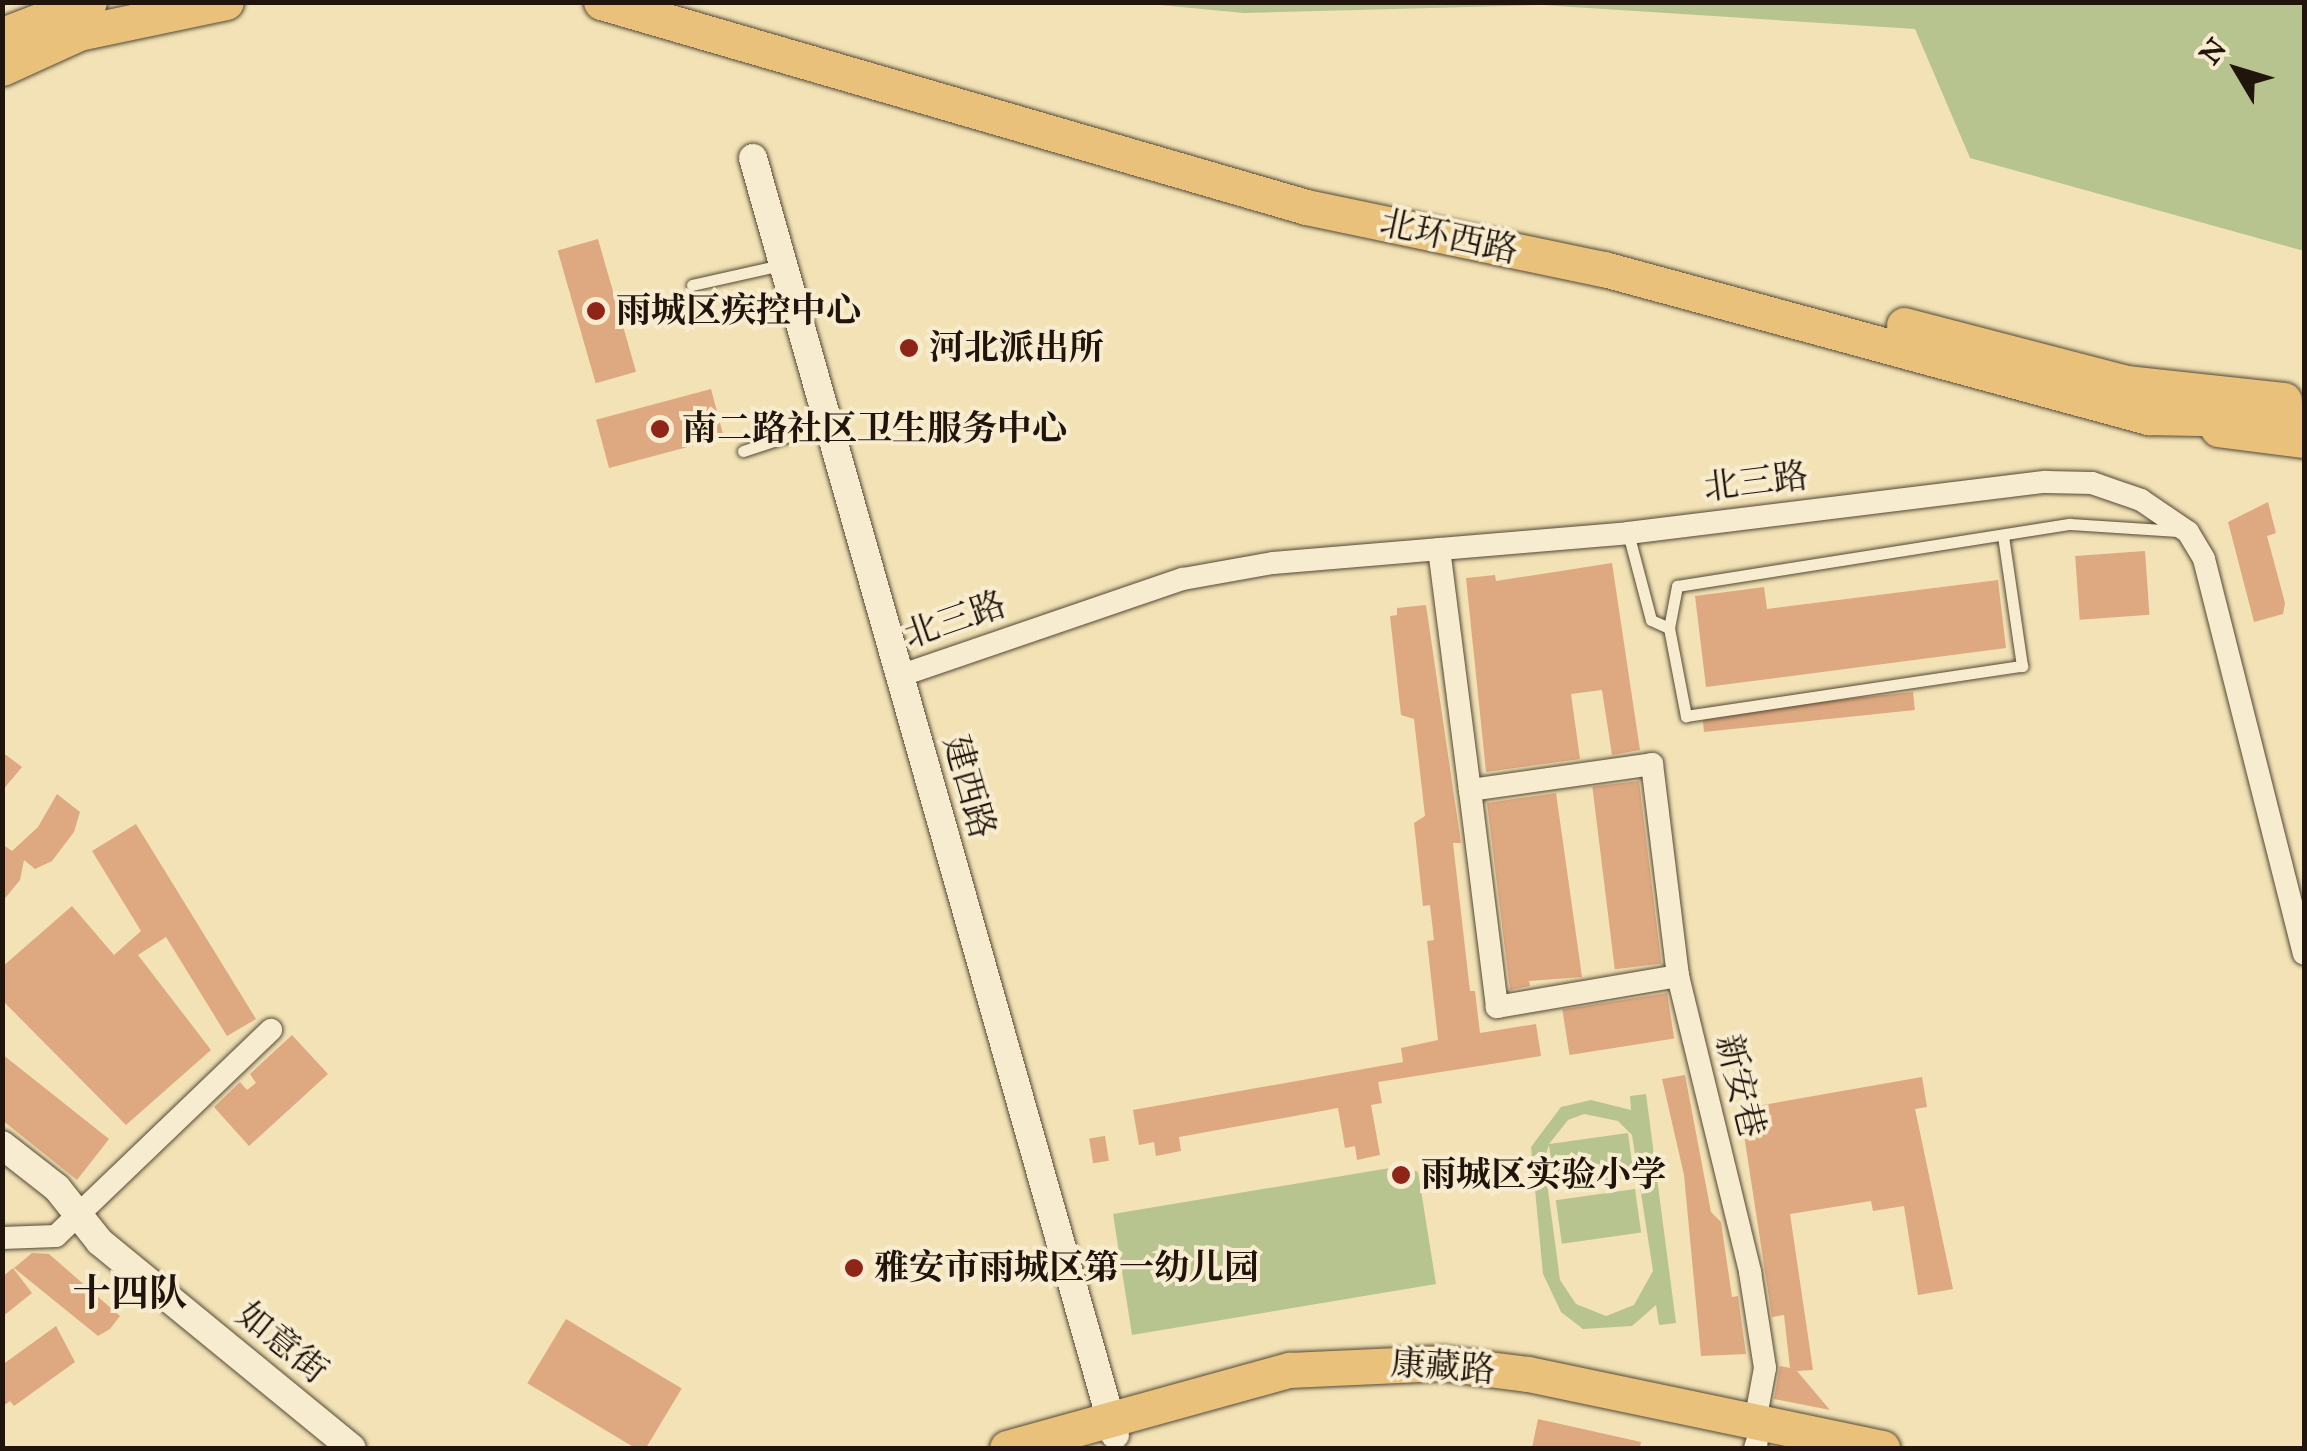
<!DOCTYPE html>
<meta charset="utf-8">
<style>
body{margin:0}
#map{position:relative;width:2307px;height:1451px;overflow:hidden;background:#f2e2b5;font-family:"IM FELL Great Primer","Noto Serif SC",serif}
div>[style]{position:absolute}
.green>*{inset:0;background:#b7c490;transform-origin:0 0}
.building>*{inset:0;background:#dea981;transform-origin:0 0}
.roads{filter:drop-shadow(0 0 2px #544836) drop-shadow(0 0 2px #544836)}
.service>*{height:11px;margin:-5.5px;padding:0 5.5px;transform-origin:5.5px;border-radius:5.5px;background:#f7eccf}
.minor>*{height:22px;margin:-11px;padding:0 11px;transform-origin:11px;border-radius:11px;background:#f7eccf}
.tertiary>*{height:28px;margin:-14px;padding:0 14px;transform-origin:14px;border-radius:14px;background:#f7eccf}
.primary>*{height:35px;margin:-17.5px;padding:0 17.5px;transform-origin:17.5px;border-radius:17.5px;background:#e9c17a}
.trunk>*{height:35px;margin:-17.5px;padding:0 17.5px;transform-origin:17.5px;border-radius:17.5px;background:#e9c17a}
.dots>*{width:28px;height:28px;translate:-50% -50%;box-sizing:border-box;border:5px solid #f7eccf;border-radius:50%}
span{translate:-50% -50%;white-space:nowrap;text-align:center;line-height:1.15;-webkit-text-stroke:8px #f7eccf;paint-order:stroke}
.street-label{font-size:35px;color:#20140c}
.poi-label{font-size:35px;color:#20140c;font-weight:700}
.left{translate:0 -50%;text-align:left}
.neighbourhood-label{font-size:38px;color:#20140c;font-weight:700}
.frame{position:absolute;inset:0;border:5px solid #20140c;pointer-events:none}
.north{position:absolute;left:2187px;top:20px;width:100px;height:100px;-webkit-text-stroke:8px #f7eccf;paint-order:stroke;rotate:308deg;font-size:28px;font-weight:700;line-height:40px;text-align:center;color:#20140c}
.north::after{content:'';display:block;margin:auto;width:35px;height:45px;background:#20140c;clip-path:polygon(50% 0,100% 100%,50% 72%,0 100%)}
</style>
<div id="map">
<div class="green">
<div style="clip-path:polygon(1139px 3px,2304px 3px,2304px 251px,1970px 158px,1915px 29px,1541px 5px,1244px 13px)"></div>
<div style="clip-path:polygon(evenodd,1646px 1094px,1676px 1323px,1659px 1325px,1656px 1305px,1632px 1326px,1583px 1329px,1561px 1312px,1543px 1274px,1531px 1147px,1561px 1107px,1591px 1100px,1631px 1110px,1630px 1096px,1646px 1094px,1584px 1114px,1618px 1121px,1632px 1135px,1653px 1271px,1634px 1305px,1606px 1316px,1576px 1304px,1560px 1280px,1544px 1160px,1549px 1145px,1555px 1188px,1634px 1177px,1628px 1133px,1549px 1144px,1568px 1120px,1584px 1114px)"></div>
<div style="clip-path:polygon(1402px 1166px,1418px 1172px,1436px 1284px,1132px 1335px,1113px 1214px)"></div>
<div style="left:1635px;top:1189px;width:44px;height:80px;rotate:82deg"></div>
</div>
<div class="building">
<div style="left:598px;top:239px;width:138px;height:42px;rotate:74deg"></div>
<div style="left:711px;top:389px;width:50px;height:119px;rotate:75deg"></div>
<div style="clip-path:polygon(2268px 502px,2276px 533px,2267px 536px,2285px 603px,2283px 614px,2254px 622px,2228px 522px)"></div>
<div style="left:2145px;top:551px;width:64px;height:70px;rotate:86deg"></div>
<div style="clip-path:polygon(1612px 563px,1640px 750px,1612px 755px,1602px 690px,1571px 694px,1580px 759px,1486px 772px,1466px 578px,1495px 575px,1496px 581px)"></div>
<div style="clip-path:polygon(1998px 580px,2006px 648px,1706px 687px,1695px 596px,1764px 587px,1767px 609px)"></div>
<div style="clip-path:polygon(1426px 605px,1461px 843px,1453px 843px,1470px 991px,1475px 991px,1480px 1033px,1536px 1024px,1541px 1056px,1378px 1082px,1382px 1103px,1371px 1105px,1380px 1155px,1357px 1160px,1355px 1146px,1345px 1148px,1338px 1108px,1179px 1137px,1181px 1151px,1156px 1156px,1154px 1142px,1139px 1145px,1133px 1110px,1403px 1062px,1401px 1048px,1438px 1040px,1427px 941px,1434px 940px,1430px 905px,1423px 906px,1414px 823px,1425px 816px,1414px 719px,1401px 715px,1390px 616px,1397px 615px,1397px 608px)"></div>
<div style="left:1913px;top:692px;width:18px;height:212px;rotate:84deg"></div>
<div style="clip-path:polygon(2px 752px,22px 767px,2px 791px)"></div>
<div style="left:1639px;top:781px;width:184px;height:47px;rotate:83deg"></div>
<div style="clip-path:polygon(1556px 793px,1582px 977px,1529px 981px,1530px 986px,1510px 990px,1487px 803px)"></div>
<div style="clip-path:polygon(57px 794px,80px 812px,74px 832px,52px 861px,35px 869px,24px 860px,20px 880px,2px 902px,2px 844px,12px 851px,38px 827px)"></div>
<div style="clip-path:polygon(136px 824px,256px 1019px,227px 1036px,166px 937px,138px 955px,211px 1050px,126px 1125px,2px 1000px,2px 967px,72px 906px,114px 955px,141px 931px,92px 851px)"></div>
<div style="left:1667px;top:993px;width:46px;height:106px;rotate:81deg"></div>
<div style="clip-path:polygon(292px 1035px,328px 1074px,249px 1146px,214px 1107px,240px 1082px,247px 1090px,256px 1083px,250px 1074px)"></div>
<div style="clip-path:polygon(2px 1054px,109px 1139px,77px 1180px,2px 1120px)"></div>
<div style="clip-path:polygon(1685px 1075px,1711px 1212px,1721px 1222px,1732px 1297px,1738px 1296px,1746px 1354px,1701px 1356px,1684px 1175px,1662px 1079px)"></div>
<div style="clip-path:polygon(1922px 1077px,1927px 1107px,1915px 1109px,1953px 1289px,1918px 1295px,1904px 1206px,1873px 1211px,1871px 1201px,1790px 1214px,1813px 1370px,1797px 1371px,1830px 1410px,1774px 1399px,1780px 1366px,1790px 1368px,1784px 1315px,1772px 1317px,1740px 1109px)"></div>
<div style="left:1105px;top:1136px;width:25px;height:16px;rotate:81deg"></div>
<div style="clip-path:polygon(32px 1253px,49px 1254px,120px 1316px,110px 1329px,98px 1336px,14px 1268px)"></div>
<div style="clip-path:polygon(13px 1268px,32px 1293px,2px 1317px,2px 1277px)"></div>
<div style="left:566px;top:1319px;width:135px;height:75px;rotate:31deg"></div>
<div style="clip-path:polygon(56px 1326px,75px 1362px,14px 1406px,10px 1401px,2px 1407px,2px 1365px)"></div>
<div style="clip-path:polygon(1538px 1419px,1641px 1442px,1640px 1448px,1532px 1448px)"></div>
</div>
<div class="roads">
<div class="service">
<div style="left:692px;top:285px;width:91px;rotate:-12.7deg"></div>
<div style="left:743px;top:451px;width:89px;rotate:-18.2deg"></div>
<div style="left:1628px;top:533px;width:90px;rotate:75.2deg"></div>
<div style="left:1651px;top:620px;width:20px;rotate:24deg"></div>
<div style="left:1669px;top:628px;width:90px;rotate:79.1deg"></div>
<div style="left:1686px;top:716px;width:340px;rotate:-8.5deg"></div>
<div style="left:2022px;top:666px;width:131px;rotate:-98.3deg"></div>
<div style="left:1669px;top:628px;width:43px;rotate:-79.2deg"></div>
<div style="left:1677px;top:586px;width:398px;rotate:-9deg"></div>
<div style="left:2070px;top:524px;width:108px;rotate:3.7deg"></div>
</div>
<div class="minor">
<div style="left:1439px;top:549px;width:243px;rotate:82.7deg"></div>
<div style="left:899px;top:676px;width:300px;rotate:-18.9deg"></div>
<div style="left:1183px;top:579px;width:91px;rotate:-10.1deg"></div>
<div style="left:1273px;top:563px;width:356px;rotate:-4.8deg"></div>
<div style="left:1628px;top:533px;width:421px;rotate:-7deg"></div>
<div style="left:2046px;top:482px;width:46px;rotate:1.2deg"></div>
<div style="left:2092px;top:483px;width:52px;rotate:19.1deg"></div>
<div style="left:2141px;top:500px;width:57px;rotate:34.2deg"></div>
<div style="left:2188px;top:532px;width:31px;rotate:59deg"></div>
<div style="left:2204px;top:559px;width:407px;rotate:75.8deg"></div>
<div style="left:1678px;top:976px;width:184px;rotate:170.3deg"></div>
<div style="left:1497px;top:1007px;width:219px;rotate:-97.1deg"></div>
<div style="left:1470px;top:790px;width:184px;rotate:-8.1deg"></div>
<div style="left:1652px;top:764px;width:214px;rotate:83deg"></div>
<div style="left:1678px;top:976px;width:305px;rotate:76.3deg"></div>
<div style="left:1750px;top:1272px;width:97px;rotate:81.1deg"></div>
<div style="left:1765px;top:1368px;width:55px;rotate:100.5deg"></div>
<div style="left:2px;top:1238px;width:54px;rotate:-2.1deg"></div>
<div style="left:56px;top:1236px;width:298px;rotate:-43.8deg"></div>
<div style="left:1755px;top:1448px;width:6px;rotate:-72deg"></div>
</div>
<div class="tertiary">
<div style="left:753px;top:158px;width:1327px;rotate:74.17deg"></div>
<div style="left:2px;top:1145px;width:70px;rotate:38deg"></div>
<div style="left:57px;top:1188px;width:69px;rotate:51.5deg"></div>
<div style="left:100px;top:1242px;width:325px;rotate:39.3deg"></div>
</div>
<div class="primary">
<div style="left:2218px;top:429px;width:87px;rotate:7.3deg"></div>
<div style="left:1007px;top:1448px;width:293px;rotate:-15.5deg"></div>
<div style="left:1289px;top:1370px;width:153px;rotate:-2.6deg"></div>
<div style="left:1442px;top:1363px;width:87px;rotate:7.3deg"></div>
<div style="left:1528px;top:1374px;width:362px;rotate:11.8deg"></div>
</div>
<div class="trunk">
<div style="left:601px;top:2px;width:734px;rotate:16.21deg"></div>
<div style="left:1306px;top:207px;width:304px;rotate:11.8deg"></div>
<div style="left:1604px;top:269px;width:564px;rotate:15.22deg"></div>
<div style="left:2148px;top:417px;width:156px;rotate:1.1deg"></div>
<div style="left:2px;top:35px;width:93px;rotate:-20.8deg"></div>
<div style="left:2px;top:68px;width:85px;rotate:-24.4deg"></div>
<div style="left:79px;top:33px;width:150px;rotate:-11.9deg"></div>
<div style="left:1904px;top:325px;width:230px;rotate:14.6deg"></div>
<div style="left:2127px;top:383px;width:158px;rotate:6.2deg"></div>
</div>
</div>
<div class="dots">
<div style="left:596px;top:311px;background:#8f2418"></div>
<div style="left:909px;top:348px;background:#8f2418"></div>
<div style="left:660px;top:429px;background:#8f2418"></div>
<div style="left:1401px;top:1175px;background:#8f2418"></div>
<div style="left:854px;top:1268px;background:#8f2418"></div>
</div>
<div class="street-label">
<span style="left:1449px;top:237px;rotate:12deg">北环西路</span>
<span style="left:1756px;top:482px;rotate:-7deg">北三路</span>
<span style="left:955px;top:620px;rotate:-19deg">北三路</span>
<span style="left:969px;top:787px;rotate:74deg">建西路</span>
<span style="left:1740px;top:1086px;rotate:76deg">新安巷</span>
<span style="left:282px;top:1343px;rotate:39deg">如意街</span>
<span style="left:1443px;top:1367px;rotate:4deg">康藏路</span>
</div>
<div class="poi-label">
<span class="left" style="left:616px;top:311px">雨城区疾控中心</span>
<span class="left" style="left:929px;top:348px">河北派出所</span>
<span class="left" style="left:682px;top:429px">南二路社区卫生服务中心</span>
<span class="left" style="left:1421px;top:1175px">雨城区实验小学</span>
<span class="left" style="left:874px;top:1268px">雅安市雨城区第一幼儿园</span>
</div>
<div class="neighbourhood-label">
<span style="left:130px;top:1294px">十四队</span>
</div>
<div class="frame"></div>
<div class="north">N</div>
</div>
